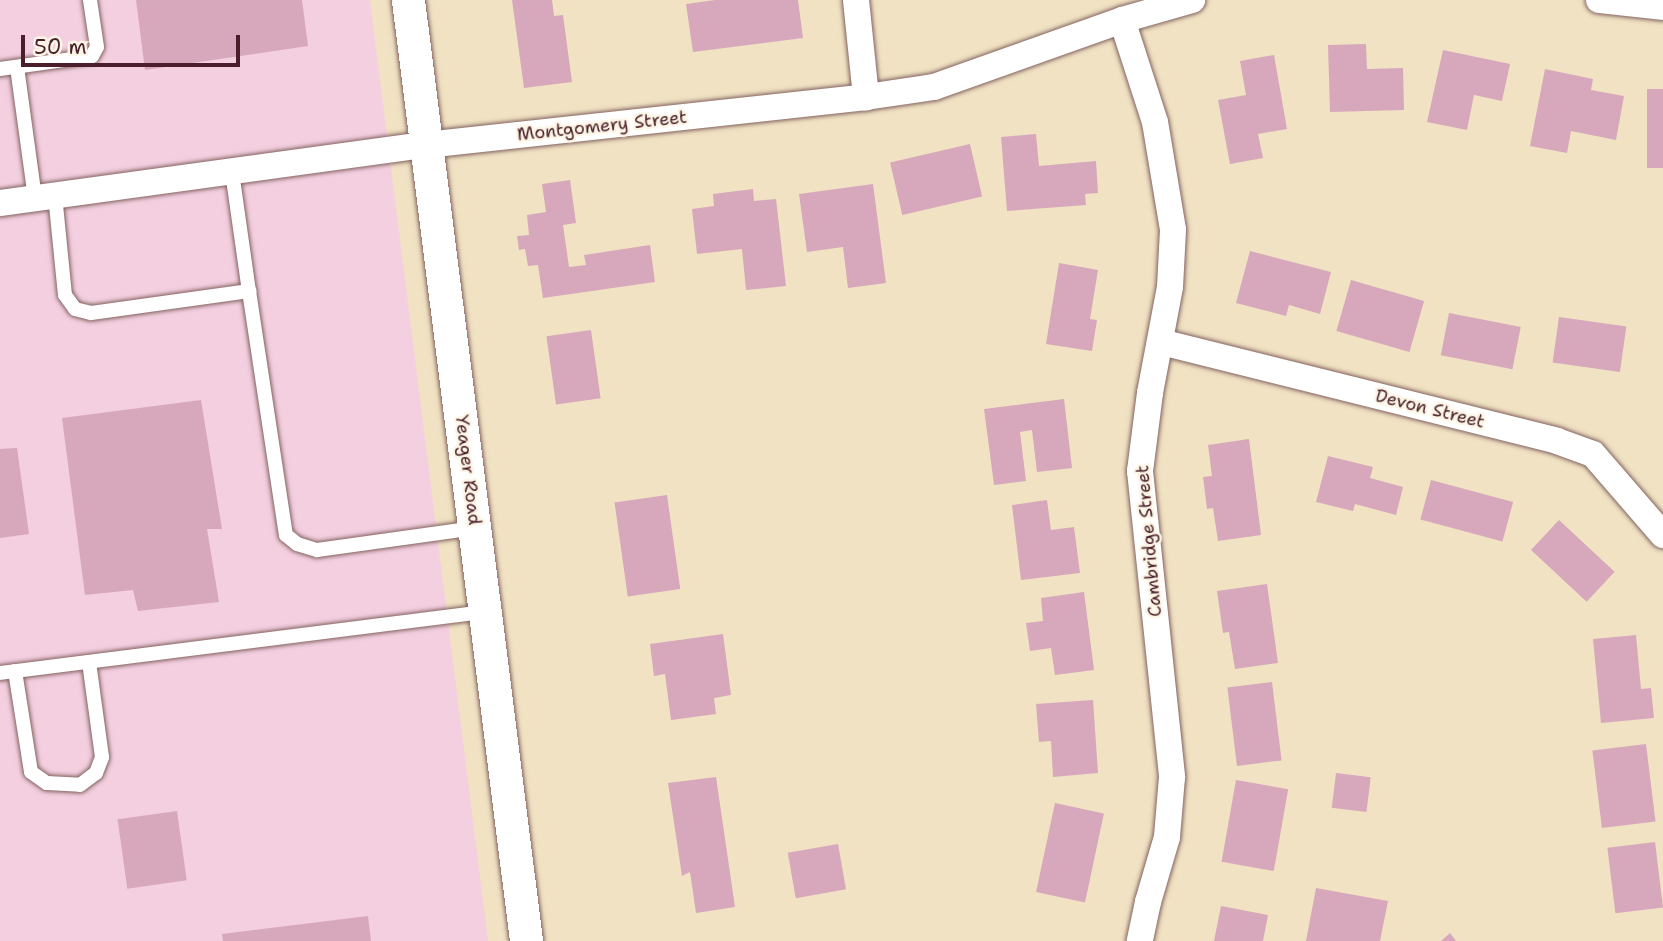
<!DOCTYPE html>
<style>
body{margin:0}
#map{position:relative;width:1663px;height:941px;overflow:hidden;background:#f0e2c3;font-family:"Shantell Sans",sans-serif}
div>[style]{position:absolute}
.built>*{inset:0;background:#f3cfe0}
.building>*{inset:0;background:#d7a8bb;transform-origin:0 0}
.roads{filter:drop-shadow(0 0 2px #846360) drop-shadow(0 0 2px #846360)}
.service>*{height:14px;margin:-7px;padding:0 7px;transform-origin:7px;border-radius:7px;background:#fff}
.minor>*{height:26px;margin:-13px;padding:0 13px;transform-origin:13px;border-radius:13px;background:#fff}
.tertiary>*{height:33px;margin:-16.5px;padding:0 16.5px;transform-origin:16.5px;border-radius:16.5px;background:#fff}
span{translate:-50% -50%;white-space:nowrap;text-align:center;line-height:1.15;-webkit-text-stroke:5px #fcf5e5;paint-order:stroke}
.street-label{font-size:18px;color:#4a1f2b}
.scale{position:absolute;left:21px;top:35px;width:219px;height:32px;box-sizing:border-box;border:4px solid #4a1f2b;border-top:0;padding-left:9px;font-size:21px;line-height:24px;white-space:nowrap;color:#4a1f2b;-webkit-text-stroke:5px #fcf5e5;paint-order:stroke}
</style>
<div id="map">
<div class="built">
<div style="clip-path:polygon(0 0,370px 0,488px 941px,0 941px)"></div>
</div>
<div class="building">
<div style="clip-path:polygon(136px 0,302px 0,308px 46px,145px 70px)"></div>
<div style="clip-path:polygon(512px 0,552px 0,554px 16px,563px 15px,572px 82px,524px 88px)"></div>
<div style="clip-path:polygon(715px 0,798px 0,803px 38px,693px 52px,686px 4px)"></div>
<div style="clip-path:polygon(1366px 44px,1367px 69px,1403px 68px,1404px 110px,1330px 112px,1328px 45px)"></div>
<div style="clip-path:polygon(1443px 50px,1510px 64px,1502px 101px,1474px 95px,1467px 130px,1427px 122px)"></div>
<div style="clip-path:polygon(1274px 55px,1287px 129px,1258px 134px,1263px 158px,1230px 164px,1218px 100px,1246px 95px,1240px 61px)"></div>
<div style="clip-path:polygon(1545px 69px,1593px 79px,1591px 90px,1624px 96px,1616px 140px,1571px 131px,1567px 153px,1530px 146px)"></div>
<div style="left:1647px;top:89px;width:16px;height:79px"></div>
<div style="clip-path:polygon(1036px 134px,1039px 166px,1096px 161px,1098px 193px,1085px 194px,1086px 205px,1007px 211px,1001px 137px)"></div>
<div style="left:970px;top:144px;width:54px;height:82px;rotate:77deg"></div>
<div style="clip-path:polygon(570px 180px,576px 223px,563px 225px,569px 267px,586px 265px,584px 255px,650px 245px,655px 282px,543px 298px,538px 265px,528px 266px,525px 249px,519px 250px,517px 236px,529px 235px,527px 215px,546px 212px,542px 184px)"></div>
<div style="clip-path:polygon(873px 184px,886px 283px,848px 288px,843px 247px,807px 252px,799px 194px)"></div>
<div style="clip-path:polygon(753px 189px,754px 201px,776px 199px,786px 286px,746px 290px,742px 249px,697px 254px,692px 209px,714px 206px,713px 194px)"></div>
<div style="clip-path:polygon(1250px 251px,1331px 272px,1320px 314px,1289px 305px,1286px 316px,1236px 303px)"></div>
<div style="clip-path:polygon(1059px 263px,1098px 270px,1090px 319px,1097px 320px,1092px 351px,1046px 344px)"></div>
<div style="left:1351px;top:280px;width:76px;height:53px;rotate:16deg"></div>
<div style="left:1449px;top:313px;width:73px;height:43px;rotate:11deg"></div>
<div style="left:1559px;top:317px;width:68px;height:46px;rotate:8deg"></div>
<div style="left:591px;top:330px;width:69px;height:45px;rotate:82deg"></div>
<div style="clip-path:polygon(1064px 399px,1072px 468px,1037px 472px,1032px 430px,1020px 432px,1026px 481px,994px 485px,984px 409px)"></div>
<div style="clip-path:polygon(201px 400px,222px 529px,207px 529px,219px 602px,138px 611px,133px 590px,85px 595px,62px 418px)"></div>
<div style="clip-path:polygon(1249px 439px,1261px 535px,1218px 541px,1213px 508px,1207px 509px,1203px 477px,1212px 476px,1208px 445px)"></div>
<div style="clip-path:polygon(17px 448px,29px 534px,0 538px,0 449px)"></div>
<div style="clip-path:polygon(1328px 456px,1373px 467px,1370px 478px,1403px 487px,1396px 515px,1355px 504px,1353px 511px,1316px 502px)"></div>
<div style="left:1431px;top:480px;width:85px;height:41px;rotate:15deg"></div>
<div style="left:667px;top:495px;width:95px;height:53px;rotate:82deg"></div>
<div style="clip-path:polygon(1047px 500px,1051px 530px,1074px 527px,1080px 573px,1021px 580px,1012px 505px)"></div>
<div style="left:1559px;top:520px;width:76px;height:41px;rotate:43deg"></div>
<div style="clip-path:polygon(1267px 584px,1278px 663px,1235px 669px,1229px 632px,1223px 633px,1217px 591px)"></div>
<div style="clip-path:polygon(1084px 592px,1094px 670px,1055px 675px,1051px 648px,1030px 651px,1026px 623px,1043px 621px,1041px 598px)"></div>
<div style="clip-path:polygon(723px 634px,731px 695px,714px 698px,716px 714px,671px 720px,665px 674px,654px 676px,650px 644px)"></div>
<div style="clip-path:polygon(1636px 635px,1641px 689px,1651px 688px,1654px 718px,1601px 723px,1593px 639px)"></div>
<div style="left:1272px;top:682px;width:79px;height:45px;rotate:83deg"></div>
<div style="clip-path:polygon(1093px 700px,1098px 773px,1053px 777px,1051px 741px,1039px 742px,1036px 704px)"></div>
<div style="left:1646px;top:744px;width:78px;height:54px;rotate:83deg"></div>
<div style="left:1336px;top:773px;width:35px;height:35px;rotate:7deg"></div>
<div style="clip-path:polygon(716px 777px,735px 907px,696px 913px,690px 872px,682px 876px,668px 783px)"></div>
<div style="left:1236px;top:780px;width:53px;height:83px;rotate:10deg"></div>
<div style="left:1055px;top:803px;width:50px;height:91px;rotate:12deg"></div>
<div style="left:177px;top:811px;width:70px;height:60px;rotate:82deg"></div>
<div style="left:1655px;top:842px;width:66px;height:48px;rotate:83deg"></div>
<div style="left:838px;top:844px;width:46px;height:51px;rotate:80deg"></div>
<div style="clip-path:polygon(1316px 888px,1388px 901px,1380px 941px,1306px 941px)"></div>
<div style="clip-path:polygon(1221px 906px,1268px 915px,1263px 941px,1214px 941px)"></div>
<div style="clip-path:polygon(368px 916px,371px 941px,223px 941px,222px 934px)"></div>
<div style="clip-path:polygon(1450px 933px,1456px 941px,1441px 941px)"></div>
</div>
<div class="roads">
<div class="service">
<div style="left:17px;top:67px;width:133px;rotate:82.2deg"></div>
<div style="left:0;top:69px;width:93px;rotate:-8deg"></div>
<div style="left:92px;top:56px;width:10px;rotate:-61deg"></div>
<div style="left:97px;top:47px;width:48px;rotate:-98.5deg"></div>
<div style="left:232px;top:172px;width:120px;rotate:81.9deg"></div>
<div style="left:55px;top:195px;width:100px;rotate:84.3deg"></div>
<div style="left:65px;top:295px;width:17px;rotate:54deg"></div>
<div style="left:75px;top:309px;width:16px;rotate:14deg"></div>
<div style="left:91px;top:313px;width:160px;rotate:-7.9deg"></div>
<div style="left:249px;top:291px;width:247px;rotate:81.4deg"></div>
<div style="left:286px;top:535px;width:14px;rotate:39deg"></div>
<div style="left:297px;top:544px;width:21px;rotate:17deg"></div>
<div style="left:317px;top:550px;width:160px;rotate:-7.9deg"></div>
<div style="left:15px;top:671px;width:102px;rotate:81deg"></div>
<div style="left:31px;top:772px;width:19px;rotate:35deg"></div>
<div style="left:47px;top:783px;width:33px;rotate:3deg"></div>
<div style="left:80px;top:785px;width:20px;rotate:-37deg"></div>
<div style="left:96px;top:773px;width:17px;rotate:-69deg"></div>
<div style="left:102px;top:757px;width:96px;rotate:-97.8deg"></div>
<div style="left:0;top:673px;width:489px;rotate:-7.2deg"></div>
</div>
<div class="minor">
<div style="left:856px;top:0;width:98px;rotate:84.1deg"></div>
<div style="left:1599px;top:0;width:64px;rotate:6.2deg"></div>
<div style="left:1122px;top:20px;width:107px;rotate:72.1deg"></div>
<div style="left:1155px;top:122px;width:109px;rotate:80.5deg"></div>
<div style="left:1173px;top:230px;width:57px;rotate:93deg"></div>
<div style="left:1170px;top:287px;width:108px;rotate:100.7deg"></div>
<div style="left:1150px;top:393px;width:79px;rotate:97.3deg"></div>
<div style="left:1140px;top:471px;width:308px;rotate:84deg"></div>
<div style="left:1172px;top:777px;width:60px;rotate:94.8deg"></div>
<div style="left:1167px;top:837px;width:68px;rotate:106.3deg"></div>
<div style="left:1148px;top:902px;width:40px;rotate:102deg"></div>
<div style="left:0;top:203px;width:430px;rotate:-7.8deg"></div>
<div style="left:426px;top:145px;width:443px;rotate:-6.2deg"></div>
<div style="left:866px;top:97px;width:69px;rotate:-8.4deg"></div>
<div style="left:934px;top:87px;width:200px;rotate:-19.6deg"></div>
<div style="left:1122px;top:20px;width:73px;rotate:-15.9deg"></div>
<div style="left:1161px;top:342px;width:408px;rotate:14deg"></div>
<div style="left:1557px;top:441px;width:38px;rotate:20deg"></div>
<div style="left:1593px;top:454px;width:107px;rotate:49.2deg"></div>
</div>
<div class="tertiary">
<div style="left:408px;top:0;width:948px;rotate:82.85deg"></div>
</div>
</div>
<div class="street-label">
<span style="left:602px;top:126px;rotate:-6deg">Montgomery Street</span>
<span style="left:1430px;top:409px;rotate:14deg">Devon Street</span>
<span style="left:468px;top:470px;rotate:83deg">Yeager Road</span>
<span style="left:1149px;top:541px;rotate:-95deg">Cambridge Street</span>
</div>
<div class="scale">50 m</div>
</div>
